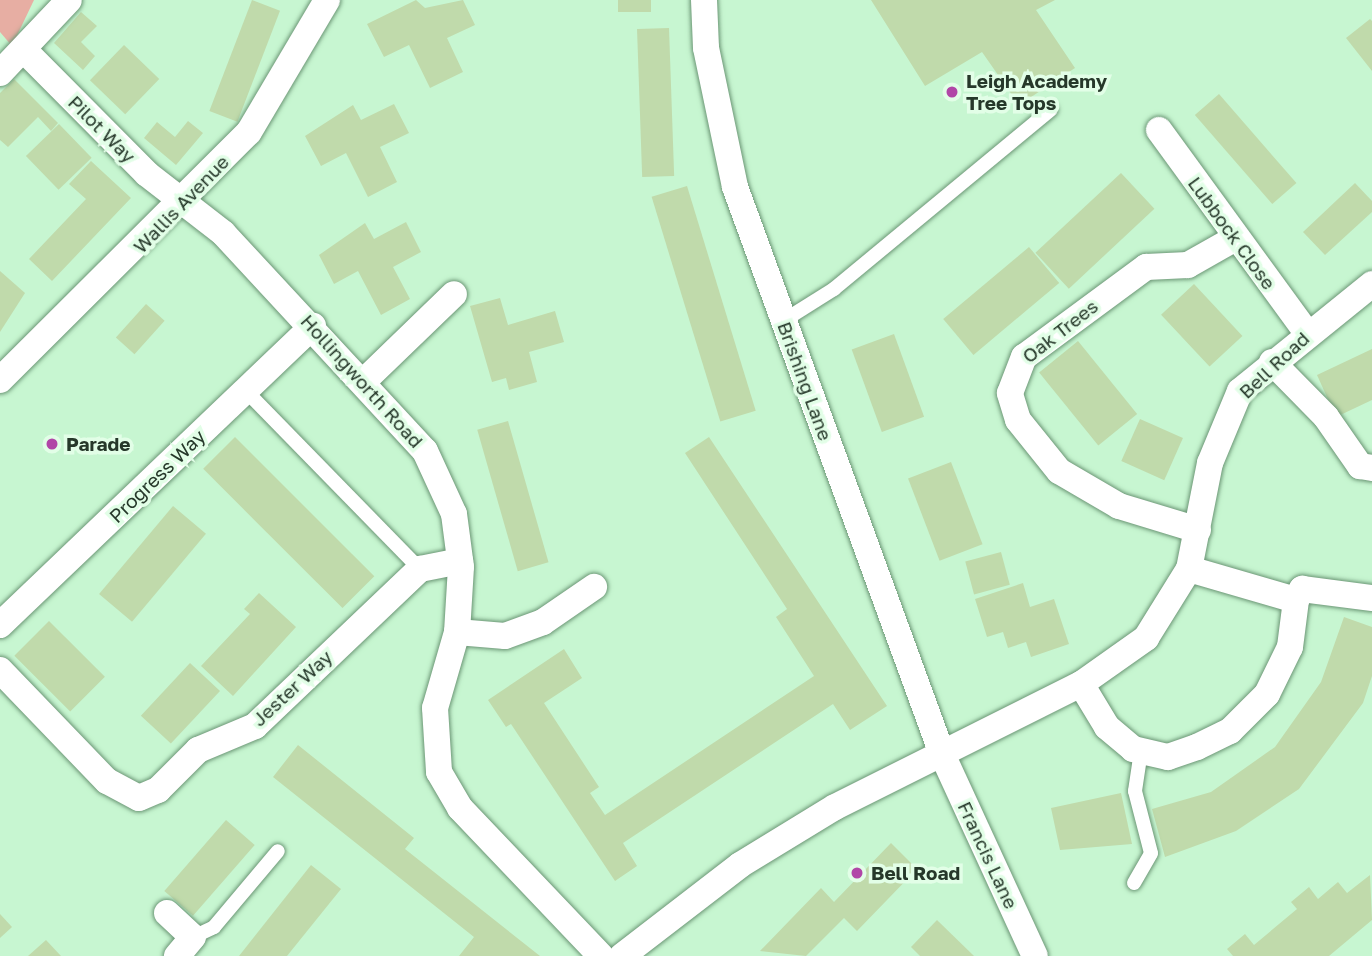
<!DOCTYPE html>
<style>
body{margin:0}
#map{position:relative;width:1372px;height:956px;overflow:hidden;background:#c7f6d1;font-family:"Golos Text",sans-serif}
div>[style]{position:absolute}
.green>*{inset:0;background:#e7aea3}
.building>*{inset:0;background:#c0daab;transform-origin:0 0}
.roads{filter:drop-shadow(0 0 2px #6b9675) drop-shadow(0 0 2px #6b9675)}
.lane>*{height:14px;margin:-7px;padding:0 7px;transform-origin:7px;border-radius:7px;background:#fff}
.street>*{height:26px;margin:-13px;padding:0 13px;transform-origin:13px;border-radius:13px;background:#fff}
.dots>*{width:19px;height:19px;translate:-50% -50%;box-sizing:border-box;border:4px solid #e2fee7;border-radius:50%}
span{translate:-50% -50%;white-space:nowrap;text-align:center;line-height:1.15;-webkit-text-stroke:7px #e2fee7;paint-order:stroke}
.poi-label{font-size:19px;color:#26382a;font-weight:700}
.left{translate:0 -50%;text-align:left}
.street-label{font-size:19px;color:#26382a}
</style>
<div id="map">
<div class="green">
<div style="clip-path:polygon(0 0,34px 0,12px 46px,0 32px)"></div>
</div>
<div class="building">
<div style="left:252px;top:0;width:30px;height:119px;rotate:21deg"></div>
<div style="clip-path:polygon(416px 0,425px 8px,463px 0,475px 25px,447px 38px,463px 72px,430px 88px,409px 45px,384px 57px,367px 24px)"></div>
<div style="left:618px;top:0;width:33px;height:12px"></div>
<div style="clip-path:polygon(871px 0,1055px 0,1036px 10px,1075px 68px,1019px 105px,982px 52px,925px 86px)"></div>
<div style="clip-path:polygon(81px 12px,97px 26px,81px 42px,95px 56px,83px 70px,54px 43px)"></div>
<div style="clip-path:polygon(1370px 19px,1372px 21px,1372px 71px,1346px 38px)"></div>
<div style="left:669px;top:28px;width:148px;height:32px;rotate:88deg"></div>
<div style="left:124px;top:45px;width:49px;height:49px;rotate:44deg"></div>
<div style="clip-path:polygon(14px 79px,58px 123px,51px 131px,38px 117px,8px 147px,0 140px,0 93px)"></div>
<div style="left:1219px;top:94px;width:118px;height:32px;rotate:49deg"></div>
<div style="clip-path:polygon(394px 104px,409px 133px,380px 147px,397px 182px,368px 197px,346px 153px,321px 166px,305px 136px,353px 105px,361px 120px)"></div>
<div style="clip-path:polygon(188px 121px,203px 133px,176px 165px,144px 138px,157px 122px,175px 137px)"></div>
<div style="left:59px;top:124px;width:47px;height:46px;rotate:46deg"></div>
<div style="clip-path:polygon(91px 161px,131px 198px,52px 281px,29px 259px,86px 199px,69px 184px)"></div>
<div style="left:1121px;top:173px;width:49px;height:117px;rotate:47deg"></div>
<div style="clip-path:polygon(1355px 183px,1372px 201px,1372px 212px,1325px 255px,1303px 232px)"></div>
<div style="left:687px;top:186px;width:235px;height:37px;rotate:73deg"></div>
<div style="clip-path:polygon(406px 222px,421px 252px,393px 267px,410px 299px,381px 315px,358px 271px,334px 284px,319px 255px,365px 223px,374px 239px)"></div>
<div style="left:1029px;top:247px;width:47px;height:112px;rotate:50deg"></div>
<div style="clip-path:polygon(0 271px,25px 293px,0 332px)"></div>
<div style="left:1194px;top:284px;width:71px;height:45px;rotate:47deg"></div>
<div style="clip-path:polygon(500px 298px,508px 325px,555px 311px,564px 342px,529px 352px,537px 382px,509px 390px,506px 378px,492px 382px,470px 306px)"></div>
<div style="left:146px;top:304px;width:25px;height:45px;rotate:42deg"></div>
<div style="left:894px;top:334px;width:88px;height:45px;rotate:70deg"></div>
<div style="left:1078px;top:341px;width:94px;height:50px;rotate:51deg"></div>
<div style="clip-path:polygon(1372px 349px,1372px 400px,1336px 417px,1317px 375px)"></div>
<div style="left:1140px;top:419px;width:47px;height:46px;rotate:24deg"></div>
<div style="left:508px;top:421px;width:147px;height:32px;rotate:74deg"></div>
<div style="left:235px;top:437px;width:197px;height:45px;rotate:45deg"></div>
<div style="clip-path:polygon(709px 437px,887px 706px,850px 730px,833px 704px,623px 843px,637px 866px,615px 881px,511px 724px,506px 727px,488px 700px,564px 649px,582px 678px,544px 703px,599px 787px,590px 793px,605px 815px,814px 676px,776px 617px,787px 609px,685px 453px)"></div>
<div style="left:951px;top:462px;width:88px;height:46px;rotate:69deg"></div>
<div style="left:173px;top:506px;width:43px;height:115px;rotate:40deg"></div>
<div style="left:1001px;top:552px;width:34px;height:37px;rotate:75deg"></div>
<div style="clip-path:polygon(1023px 583px,1030px 607px,1054px 599px,1069px 644px,1031px 657px,1026px 642px,1008px 648px,1003px 632px,987px 637px,975px 599px)"></div>
<div style="clip-path:polygon(259px 593px,296px 627px,233px 696px,201px 666px,250px 614px,244px 609px)"></div>
<div style="clip-path:polygon(1344px 617px,1372px 627px,1372px 676px,1363px 703px,1299px 789px,1236px 831px,1165px 857px,1152px 809px,1211px 792px,1275px 747px,1321px 682px)"></div>
<div style="left:49px;top:621px;width:79px;height:49px;rotate:45deg"></div>
<div style="left:190px;top:663px;width:41px;height:72px;rotate:43deg"></div>
<div style="clip-path:polygon(298px 745px,414px 838px,405px 849px,540px 956px,459px 956px,474px 937px,273px 777px)"></div>
<div style="clip-path:polygon(1121px 793px,1132px 844px,1060px 850px,1051px 808px)"></div>
<div style="left:226px;top:820px;width:38px;height:94px;rotate:41deg"></div>
<div style="clip-path:polygon(891px 843px,917px 869px,857px 931px,844px 918px,806px 956px,760px 951px,821px 888px,834px 902px)"></div>
<div style="clip-path:polygon(311px 865px,341px 889px,287px 956px,239px 956px)"></div>
<div style="clip-path:polygon(1370px 875px,1372px 920px,1329px 956px,1233px 956px,1227px 949px,1245px 934px,1254px 945px,1297px 909px,1291px 902px,1309px 887px,1318px 899px,1338px 882px,1347px 893px)"></div>
<div style="clip-path:polygon(0 914px,12px 927px,0 938px)"></div>
<div style="clip-path:polygon(937px 920px,974px 956px,920px 956px,911px 947px)"></div>
<div style="clip-path:polygon(46px 940px,61px 956px,28px 956px)"></div>
</div>
<div class="roads">
<div class="lane">
<div style="left:783px;top:321px;width:60px;rotate:-32.1deg"></div>
<div style="left:834px;top:289px;width:281px;rotate:-39.6deg"></div>
<div style="left:246px;top:391px;width:249px;rotate:45.7deg"></div>
<div style="left:1134px;top:883px;width:34px;rotate:-60deg"></div>
<div style="left:1151px;top:853px;width:64px;rotate:-104.5deg"></div>
<div style="left:1135px;top:791px;width:40px;rotate:-81.5deg"></div>
<div style="left:193px;top:937px;width:23px;rotate:-25deg"></div>
<div style="left:214px;top:927px;width:99px;rotate:-49.9deg"></div>
</div>
<div class="street">
<div style="left:704px;top:0;width:48px;rotate:87.6deg"></div>
<div style="left:706px;top:48px;width:142px;rotate:78.2deg"></div>
<div style="left:735px;top:187px;width:604px;rotate:69.94deg"></div>
<div style="left:942px;top:754px;width:222px;rotate:65.3deg"></div>
<div style="left:25px;top:51px;width:173px;rotate:45.2deg"></div>
<div style="left:147px;top:174px;width:96px;rotate:37.8deg"></div>
<div style="left:223px;top:233px;width:297px;rotate:47.2deg"></div>
<div style="left:425px;top:451px;width:69px;rotate:65.3deg"></div>
<div style="left:454px;top:514px;width:53px;rotate:82.5deg"></div>
<div style="left:461px;top:567px;width:65px;rotate:93.5deg"></div>
<div style="left:457px;top:632px;width:79px;rotate:106.1deg"></div>
<div style="left:435px;top:708px;width:64px;rotate:86.4deg"></div>
<div style="left:439px;top:772px;width:42px;rotate:59.7deg"></div>
<div style="left:460px;top:808px;width:204px;rotate:46.4deg"></div>
<div style="left:0;top:73px;width:100px;rotate:-46.6deg"></div>
<div style="left:1159px;top:130px;width:251px;rotate:53.9deg"></div>
<div style="left:1272px;top:362px;width:77px;rotate:45.5deg"></div>
<div style="left:1326px;top:417px;width:60px;rotate:55.2deg"></div>
<div style="left:1360px;top:466px;width:12px;rotate:9deg"></div>
<div style="left:0;top:380px;width:351px;rotate:-44.9deg"></div>
<div style="left:249px;top:132px;width:153px;rotate:-59.4deg"></div>
<div style="left:364px;top:381px;width:125px;rotate:-44deg"></div>
<div style="left:1198px;top:530px;width:83px;rotate:-163.1deg"></div>
<div style="left:1119px;top:506px;width:69px;rotate:-149.7deg"></div>
<div style="left:1059px;top:471px;width:65px;rotate:-128.8deg"></div>
<div style="left:1018px;top:420px;width:28px;rotate:-107deg"></div>
<div style="left:1010px;top:393px;width:39px;rotate:-69deg"></div>
<div style="left:1024px;top:357px;width:152px;rotate:-36.4deg"></div>
<div style="left:1146px;top:267px;width:42px;rotate:-2.7deg"></div>
<div style="left:1188px;top:265px;width:53px;rotate:-29.5deg"></div>
<div style="left:1189px;top:569px;width:111px;rotate:16.2deg"></div>
<div style="left:1296px;top:600px;width:13px;rotate:-61deg"></div>
<div style="left:1302px;top:589px;width:71px;rotate:7.3deg"></div>
<div style="left:0;top:625px;width:433px;rotate:-43.7deg"></div>
<div style="left:457px;top:632px;width:48px;rotate:4.8deg"></div>
<div style="left:505px;top:636px;width:40px;rotate:-20.2deg"></div>
<div style="left:543px;top:622px;width:62px;rotate:-34.5deg"></div>
<div style="left:0;top:670px;width:154px;rotate:46.1deg"></div>
<div style="left:107px;top:781px;width:36px;rotate:28deg"></div>
<div style="left:139px;top:798px;width:21px;rotate:-23deg"></div>
<div style="left:158px;top:790px;width:57px;rotate:-45deg"></div>
<div style="left:198px;top:750px;width:62px;rotate:-22.8deg"></div>
<div style="left:255px;top:726px;width:228px;rotate:-43.6deg"></div>
<div style="left:420px;top:569px;width:41px;rotate:-11.3deg"></div>
<div style="left:1081px;top:684px;width:50px;rotate:58.8deg"></div>
<div style="left:1107px;top:727px;width:34px;rotate:40deg"></div>
<div style="left:1133px;top:749px;width:36px;rotate:13deg"></div>
<div style="left:1168px;top:757px;width:31px;rotate:-19deg"></div>
<div style="left:1197px;top:747px;width:37px;rotate:-26deg"></div>
<div style="left:1230px;top:731px;width:52px;rotate:-45deg"></div>
<div style="left:1267px;top:694px;width:52px;rotate:-63.9deg"></div>
<div style="left:1290px;top:647px;width:47px;rotate:-82.7deg"></div>
<div style="left:167px;top:913px;width:35px;rotate:43deg"></div>
<div style="left:193px;top:937px;width:25px;rotate:130deg"></div>
<div style="left:622px;top:956px;width:149px;rotate:-37.6deg"></div>
<div style="left:740px;top:865px;width:111px;rotate:-31.4deg"></div>
<div style="left:835px;top:807px;width:275px;rotate:-26.6deg"></div>
<div style="left:1081px;top:684px;width:80px;rotate:-35.3deg"></div>
<div style="left:1146px;top:638px;width:81px;rotate:-58.1deg"></div>
<div style="left:1189px;top:569px;width:108px;rotate:-78.8deg"></div>
<div style="left:1210px;top:463px;width:78px;rotate:-67.4deg"></div>
<div style="left:1240px;top:391px;width:170px;rotate:-39deg"></div>
</div>
</div>
<div class="dots">
<div style="left:952px;top:92px;background:#b146a7"></div>
<div style="left:52px;top:444px;background:#b146a7"></div>
<div style="left:857px;top:873px;background:#b146a7"></div>
</div>
<div class="poi-label">
<span class="left" style="left:966px;top:92px">Leigh Academy<br>Tree Tops</span>
<span class="left" style="left:66px;top:444px">Parade</span>
<span class="left" style="left:871px;top:873px">Bell Road</span>
</div>
<div class="street-label">
<span style="left:102px;top:129px;rotate:45deg">Pilot Way</span>
<span style="left:181px;top:204px;rotate:-46deg">Wallis Avenue</span>
<span style="left:1232px;top:233px;rotate:54deg">Lubbock Close</span>
<span style="left:1060px;top:331px;rotate:-38deg">Oak Trees</span>
<span style="left:1274px;top:365px;rotate:-43deg">Bell Road</span>
<span style="left:362px;top:381px;rotate:48deg">Hollingworth Road</span>
<span style="left:805px;top:381px;rotate:70deg">Brishing Lane</span>
<span style="left:157px;top:476px;rotate:-44deg">Progress Way</span>
<span style="left:292px;top:688px;rotate:-43deg">Jester Way</span>
<span style="left:988px;top:855px;rotate:65deg">Francis Lane</span>
</div>
</div>
